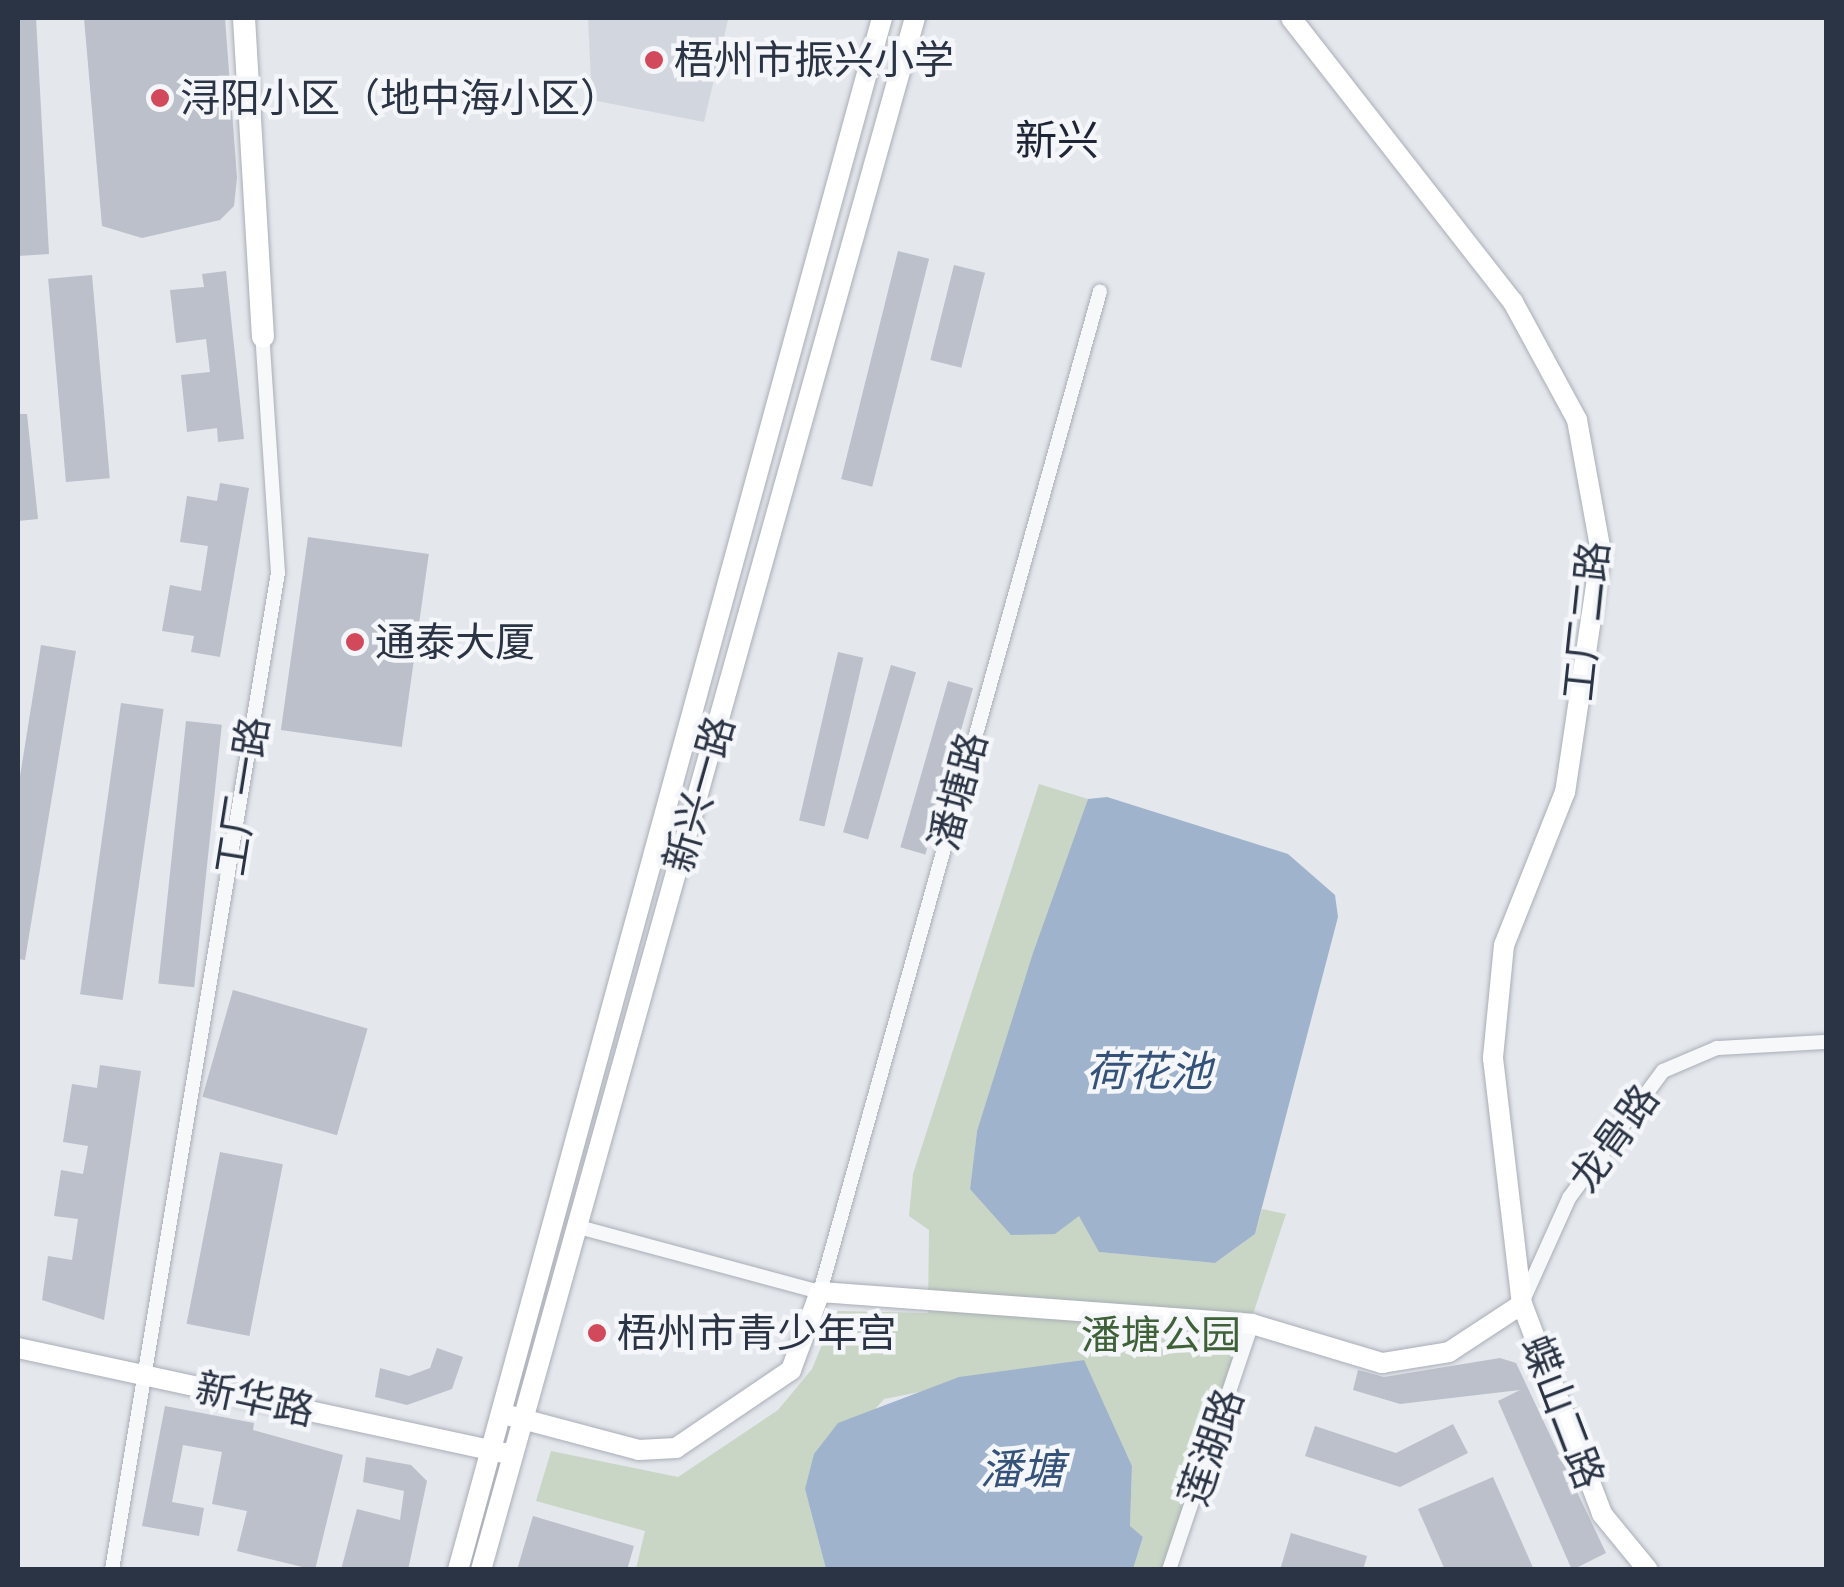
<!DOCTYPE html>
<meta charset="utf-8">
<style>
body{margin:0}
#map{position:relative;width:1844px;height:1587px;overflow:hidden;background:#e4e7ec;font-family:Jost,"Noto Sans SC",sans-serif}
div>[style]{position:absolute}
.built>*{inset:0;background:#d2d6de}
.green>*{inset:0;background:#c9d6c5}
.water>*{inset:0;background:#9fb4cc}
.building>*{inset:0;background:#bbc0ca;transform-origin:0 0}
.roads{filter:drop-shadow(0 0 2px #a9aeb7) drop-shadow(0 0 2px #a9aeb7)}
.street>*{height:14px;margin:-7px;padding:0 7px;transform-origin:7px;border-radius:7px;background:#f7f8fa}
.secondary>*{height:20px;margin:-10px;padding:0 10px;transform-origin:10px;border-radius:10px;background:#fff}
.primary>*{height:22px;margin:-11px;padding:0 11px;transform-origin:11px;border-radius:11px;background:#fff}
.dots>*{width:28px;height:28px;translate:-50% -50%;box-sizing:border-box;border:5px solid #f4f6f9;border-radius:50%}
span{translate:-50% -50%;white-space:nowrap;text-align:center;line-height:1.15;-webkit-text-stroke:9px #f4f6f9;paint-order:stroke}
.poi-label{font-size:40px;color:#2b3445}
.left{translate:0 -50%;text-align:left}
.street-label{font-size:40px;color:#2b3445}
.park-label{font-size:40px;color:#3f6138}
.neighbourhood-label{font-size:42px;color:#1d2536}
.water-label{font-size:42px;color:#34527a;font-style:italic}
.frame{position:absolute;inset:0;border:20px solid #2b3445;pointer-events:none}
</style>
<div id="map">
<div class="built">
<div style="clip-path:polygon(588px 18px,747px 18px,728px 20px,704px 122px,592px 100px)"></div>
</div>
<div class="green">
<div style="clip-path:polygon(1039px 784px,1088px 799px,977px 1131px,970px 1189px,1063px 1222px,1079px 1215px,1100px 1252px,1215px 1263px,1255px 1234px,1262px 1209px,1286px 1214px,1169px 1569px,1133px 1569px,1143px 1537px,1130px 1527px,1132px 1466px,1083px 1360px,884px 1399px,805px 1489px,826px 1569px,636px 1569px,645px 1531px,536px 1501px,551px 1451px,678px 1477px,778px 1410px,812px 1369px,836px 1311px,928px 1313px,929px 1230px,909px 1216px,913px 1174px)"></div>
</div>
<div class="water">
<div style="clip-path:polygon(1107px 797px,1288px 854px,1335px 895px,1338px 917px,1255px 1234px,1215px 1263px,1099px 1252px,1079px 1216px,1055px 1234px,1011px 1235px,970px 1189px,977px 1131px,1033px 953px,1088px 799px)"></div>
<div style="clip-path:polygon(1084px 1360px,1132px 1466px,1130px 1526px,1143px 1537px,1133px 1569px,826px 1569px,805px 1489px,814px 1454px,838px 1423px,959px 1377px)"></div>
</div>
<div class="building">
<div style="clip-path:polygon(18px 18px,36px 18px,49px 254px,18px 256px)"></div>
<div style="clip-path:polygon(84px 18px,225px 18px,237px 178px,234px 206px,220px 220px,142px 238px,102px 226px)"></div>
<div style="left:898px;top:251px;width:32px;height:235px;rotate:14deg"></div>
<div style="left:954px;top:265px;width:32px;height:98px;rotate:14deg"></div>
<div style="clip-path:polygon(226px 271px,244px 439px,218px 442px,217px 428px,187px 432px,181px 375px,210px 372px,206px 339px,176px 343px,170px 290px,204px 287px,202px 274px)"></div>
<div style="left:92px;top:275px;width:204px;height:44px;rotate:85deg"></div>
<div style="clip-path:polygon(18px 414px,27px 414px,38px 519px,18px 521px)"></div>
<div style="clip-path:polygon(220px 483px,249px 488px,220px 657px,191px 652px,194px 636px,162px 631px,170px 585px,201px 591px,208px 546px,180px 542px,187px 496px,217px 501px)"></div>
<div style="left:308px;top:537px;width:122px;height:195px;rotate:8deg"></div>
<div style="clip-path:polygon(41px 645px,76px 651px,25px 960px,18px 959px,18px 789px)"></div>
<div style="left:838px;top:652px;width:26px;height:173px;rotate:13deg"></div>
<div style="left:891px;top:665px;width:26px;height:174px;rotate:16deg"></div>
<div style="left:948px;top:681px;width:26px;height:173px;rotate:16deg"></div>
<div style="left:121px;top:703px;width:43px;height:294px;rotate:8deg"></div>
<div style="left:186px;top:721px;width:36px;height:264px;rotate:6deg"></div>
<div style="left:233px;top:990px;width:140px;height:111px;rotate:16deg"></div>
<div style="clip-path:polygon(100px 1065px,141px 1071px,104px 1320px,42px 1300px,48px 1256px,72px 1260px,78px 1219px,54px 1216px,61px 1170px,83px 1174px,88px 1146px,63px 1142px,72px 1084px,97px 1088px)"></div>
<div style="left:220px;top:1152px;width:64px;height:175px;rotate:11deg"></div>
<div style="clip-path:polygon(437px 1348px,463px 1357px,452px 1389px,407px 1405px,375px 1397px,380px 1368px,409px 1376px,430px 1368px)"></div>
<div style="clip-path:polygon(1500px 1358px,1516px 1363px,1606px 1553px,1572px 1570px,1498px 1401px,1520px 1390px,1400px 1404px,1353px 1390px,1358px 1370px,1384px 1377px)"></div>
<div style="clip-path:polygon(165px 1406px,254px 1423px,253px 1430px,343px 1455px,315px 1570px,237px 1551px,247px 1511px,212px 1504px,222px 1452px,183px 1445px,172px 1502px,204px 1508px,199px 1536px,142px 1526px)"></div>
<div style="clip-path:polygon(1453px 1424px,1468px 1453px,1400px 1487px,1305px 1456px,1315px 1426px,1396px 1453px)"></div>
<div style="clip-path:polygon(366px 1457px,411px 1465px,427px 1481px,408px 1570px,341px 1570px,357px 1509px,400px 1520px,404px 1491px,363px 1482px)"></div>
<div style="clip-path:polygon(1493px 1477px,1534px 1570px,1445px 1570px,1418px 1509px)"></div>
<div style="clip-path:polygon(533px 1516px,634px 1546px,627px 1570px,517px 1570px)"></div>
<div style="clip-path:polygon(1291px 1533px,1367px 1556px,1363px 1570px,1280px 1570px)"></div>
</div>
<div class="roads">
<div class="street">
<div style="left:579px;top:1227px;width:250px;rotate:15.1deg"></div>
<div style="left:820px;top:1292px;width:1039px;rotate:-74.37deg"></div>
<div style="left:1525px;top:1296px;width:107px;rotate:-65.8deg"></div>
<div style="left:1569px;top:1198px;width:158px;rotate:-53.5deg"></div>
<div style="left:1663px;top:1071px;width:59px;rotate:-23.1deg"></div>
<div style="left:1717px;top:1048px;width:109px;rotate:-3.2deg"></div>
<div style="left:112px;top:1570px;width:1011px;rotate:-80.55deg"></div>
<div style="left:278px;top:573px;width:244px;rotate:-93.8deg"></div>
<div style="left:1169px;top:1570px;width:260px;rotate:-71.4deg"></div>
</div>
<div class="secondary">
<div style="left:1291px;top:18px;width:360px;rotate:52deg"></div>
<div style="left:1513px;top:302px;width:134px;rotate:61.5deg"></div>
<div style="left:1577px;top:420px;width:134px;rotate:79.7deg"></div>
<div style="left:1601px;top:552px;width:243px;rotate:98.5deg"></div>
<div style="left:1565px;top:792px;width:165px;rotate:111.7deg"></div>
<div style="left:1504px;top:945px;width:114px;rotate:95.6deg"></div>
<div style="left:1493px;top:1058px;width:248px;rotate:83.3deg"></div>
<div style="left:1522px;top:1304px;width:225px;rotate:69.1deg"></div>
<div style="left:1602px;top:1514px;width:72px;rotate:50.6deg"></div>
<div style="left:18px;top:1348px;width:497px;rotate:12.2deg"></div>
<div style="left:511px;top:1416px;width:132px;rotate:14.9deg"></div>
<div style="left:639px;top:1450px;width:37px;rotate:-3deg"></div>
<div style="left:676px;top:1448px;width:139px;rotate:-34.1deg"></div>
<div style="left:791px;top:1370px;width:83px;rotate:-69.6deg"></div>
<div style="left:820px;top:1292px;width:433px;rotate:4.2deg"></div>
<div style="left:1252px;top:1324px;width:136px;rotate:16.7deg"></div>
<div style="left:1382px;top:1363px;width:68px;rotate:-9.3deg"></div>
<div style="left:1449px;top:1352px;width:87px;rotate:-33.3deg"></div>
<div style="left:458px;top:1570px;width:1609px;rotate:-74.72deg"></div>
<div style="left:481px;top:1570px;width:1612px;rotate:-74.38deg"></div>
</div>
<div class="primary">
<div style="left:244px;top:18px;width:319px;rotate:86.6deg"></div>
</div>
</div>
<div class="dots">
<div style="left:654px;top:60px;background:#d1495b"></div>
<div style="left:160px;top:98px;background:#d1495b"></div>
<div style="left:355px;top:642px;background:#d1495b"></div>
<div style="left:597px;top:1333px;background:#d1495b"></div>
</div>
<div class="poi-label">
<span class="left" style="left:674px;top:60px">梧州市振兴小学</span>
<span class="left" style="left:180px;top:98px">浔阳小区（地中海小区）</span>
<span class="left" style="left:375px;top:642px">通泰大厦</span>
<span class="left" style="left:617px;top:1333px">梧州市青少年宫</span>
</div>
<div class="street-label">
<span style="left:1586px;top:621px;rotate:-84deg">工厂二路</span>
<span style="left:958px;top:791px;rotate:-75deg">潘塘路</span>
<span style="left:699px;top:794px;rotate:-74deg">新兴一路</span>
<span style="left:242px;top:796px;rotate:-81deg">工厂一路</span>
<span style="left:1614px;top:1138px;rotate:-54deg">龙骨路</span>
<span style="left:255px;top:1399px;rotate:12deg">新华路</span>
<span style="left:1563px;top:1412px;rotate:69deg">蝶山二路</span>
<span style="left:1211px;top:1447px;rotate:-71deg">莲湖路</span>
</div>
<div class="park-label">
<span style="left:1161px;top:1335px">潘塘公园</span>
</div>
<div class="neighbourhood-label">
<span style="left:1057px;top:141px">新兴</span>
</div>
<div class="water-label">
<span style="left:1149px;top:1072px">荷花池</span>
<span style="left:1022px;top:1470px">潘塘</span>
</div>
<div class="frame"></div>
</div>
